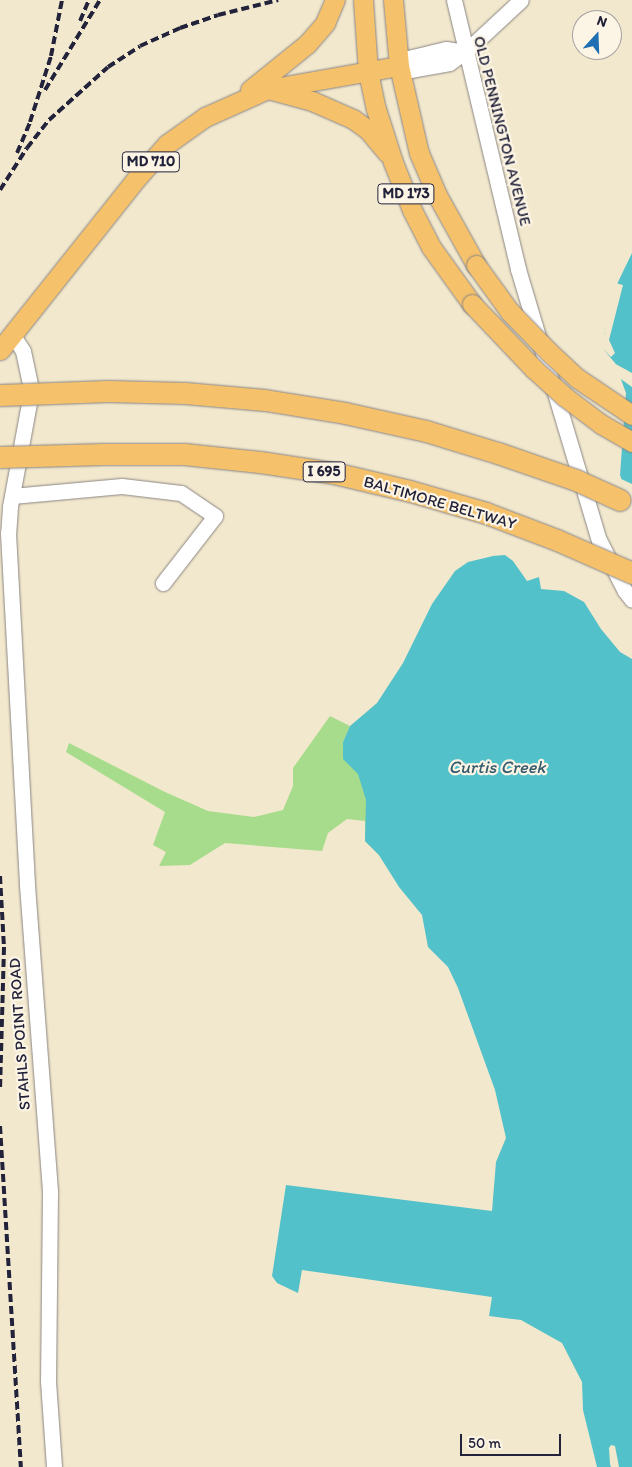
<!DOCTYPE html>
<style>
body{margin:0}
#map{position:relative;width:632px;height:1467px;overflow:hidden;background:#f2e8cd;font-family:Itim,sans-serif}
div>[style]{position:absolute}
.green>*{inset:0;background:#a7dc8c}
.water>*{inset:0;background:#53c1c9}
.pier>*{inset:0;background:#f2e8cd}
.roads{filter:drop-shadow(0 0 1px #8a8584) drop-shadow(0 0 1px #8a8584)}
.minor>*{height:15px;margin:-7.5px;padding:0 7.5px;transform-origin:7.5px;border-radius:7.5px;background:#fff}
.major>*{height:19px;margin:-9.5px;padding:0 9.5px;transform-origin:9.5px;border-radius:9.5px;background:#f5c16b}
.rail>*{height:4px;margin-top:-2px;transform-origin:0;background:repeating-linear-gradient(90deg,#22223b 0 8px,transparent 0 12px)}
.bridges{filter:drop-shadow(0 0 1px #8a8584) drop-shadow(0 0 1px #8a8584)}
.major-bridge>*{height:19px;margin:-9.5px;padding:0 9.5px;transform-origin:9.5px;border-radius:9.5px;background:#f5c16b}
.highway-bridge>*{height:21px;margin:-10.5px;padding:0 10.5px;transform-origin:10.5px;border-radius:10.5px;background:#f5c16b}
span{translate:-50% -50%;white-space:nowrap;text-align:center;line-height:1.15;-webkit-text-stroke:4.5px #fcf5e5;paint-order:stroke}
.shield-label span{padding:1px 4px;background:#fcf5e5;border:1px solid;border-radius:4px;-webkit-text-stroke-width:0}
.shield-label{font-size:15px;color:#22223b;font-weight:700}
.street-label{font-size:16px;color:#22223b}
.water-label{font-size:18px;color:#335a6d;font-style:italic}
.north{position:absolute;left:572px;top:10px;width:50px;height:50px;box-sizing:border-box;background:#fcf5e5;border:1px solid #a5a1a1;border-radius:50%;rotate:20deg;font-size:14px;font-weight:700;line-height:20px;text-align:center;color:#22223b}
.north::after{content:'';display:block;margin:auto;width:18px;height:22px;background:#1f6fb2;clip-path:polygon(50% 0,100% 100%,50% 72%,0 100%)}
.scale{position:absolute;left:460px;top:1434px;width:101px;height:22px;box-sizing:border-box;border:2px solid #22223b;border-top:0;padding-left:6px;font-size:15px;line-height:18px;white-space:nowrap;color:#22223b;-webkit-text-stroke:4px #fcf5e5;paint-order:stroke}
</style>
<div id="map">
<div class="green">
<div style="clip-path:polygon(330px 716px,350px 726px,343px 742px,397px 752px,388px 869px,379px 855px,365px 841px,365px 821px,347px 819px,328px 833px,322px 851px,225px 843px,190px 865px,159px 866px,166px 852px,153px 845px,165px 812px,66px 752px,69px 743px,165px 792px,208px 811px,254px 817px,283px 810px,293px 786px,293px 768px)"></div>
</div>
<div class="water">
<div style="clip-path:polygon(632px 253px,632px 510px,620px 475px,626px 393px,615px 363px,604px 350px,604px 335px,618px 282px)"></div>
<div style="clip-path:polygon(505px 555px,513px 561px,527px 581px,539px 577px,541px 589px,564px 591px,584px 602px,601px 629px,620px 652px,632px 659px,632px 1467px,597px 1467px,583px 1410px,582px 1382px,562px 1343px,521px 1320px,489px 1316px,492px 1297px,302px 1270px,298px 1293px,277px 1283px,272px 1276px,286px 1185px,492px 1211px,496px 1162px,506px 1138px,495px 1090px,458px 988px,448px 967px,428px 947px,422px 915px,399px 887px,379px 855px,365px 841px,366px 800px,358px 774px,343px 759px,343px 742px,350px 726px,377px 703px,403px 663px,432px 604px,455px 571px,468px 562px,493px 556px)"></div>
</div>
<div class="pier">
<div style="clip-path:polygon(615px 283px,623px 285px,609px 340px,615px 353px,611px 357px,604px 350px,604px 335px)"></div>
<div style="clip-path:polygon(612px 362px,632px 373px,632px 387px,618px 377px)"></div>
<div style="clip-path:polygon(619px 478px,632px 484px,632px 512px,630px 511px)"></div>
<div style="clip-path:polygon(611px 1445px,615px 1446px,619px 1467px,611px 1467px,610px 1464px,609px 1448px)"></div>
</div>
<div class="roads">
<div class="minor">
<div style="left:454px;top:0;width:277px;rotate:76.6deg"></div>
<div style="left:518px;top:269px;width:283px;rotate:73.4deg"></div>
<div style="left:599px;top:540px;width:57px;rotate:63deg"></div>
<div style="left:625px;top:591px;width:11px;rotate:52deg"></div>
<div style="left:404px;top:65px;width:8px;rotate:-60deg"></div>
<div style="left:408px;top:58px;width:26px;rotate:-13deg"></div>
<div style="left:433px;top:52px;width:13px;rotate:-13deg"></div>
<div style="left:446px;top:49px;width:19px;rotate:9deg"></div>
<div style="left:399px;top:66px;width:5px;rotate:-11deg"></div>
<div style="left:404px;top:65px;width:8px;rotate:40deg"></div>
<div style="left:410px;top:70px;width:40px;rotate:-10deg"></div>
<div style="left:449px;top:63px;width:19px;rotate:-35deg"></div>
<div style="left:465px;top:52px;width:76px;rotate:-42.9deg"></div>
<div style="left:12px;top:334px;width:20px;rotate:57deg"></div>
<div style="left:23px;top:351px;width:35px;rotate:78deg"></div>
<div style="left:30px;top:385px;width:18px;rotate:93deg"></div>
<div style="left:29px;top:403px;width:106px;rotate:100.4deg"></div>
<div style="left:10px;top:507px;width:26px;rotate:94deg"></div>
<div style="left:8px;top:533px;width:353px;rotate:86.9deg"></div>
<div style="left:27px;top:885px;width:309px;rotate:85.7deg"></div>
<div style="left:50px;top:1193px;width:188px;rotate:90.6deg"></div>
<div style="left:48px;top:1381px;width:86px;rotate:86deg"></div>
<div style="left:12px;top:496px;width:110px;rotate:-5.2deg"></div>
<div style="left:122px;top:486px;width:59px;rotate:6.8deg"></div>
<div style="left:181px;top:493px;width:41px;rotate:34.1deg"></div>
<div style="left:215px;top:516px;width:85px;rotate:127.8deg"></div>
</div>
<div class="major">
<div style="left:363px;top:0;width:72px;rotate:86deg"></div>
<div style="left:368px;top:72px;width:38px;rotate:78deg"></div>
<div style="left:376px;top:109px;width:56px;rotate:72.2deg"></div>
<div style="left:393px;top:162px;width:52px;rotate:68.4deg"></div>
<div style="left:412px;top:210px;width:42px;rotate:62.8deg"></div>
<div style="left:431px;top:247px;width:70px;rotate:54.3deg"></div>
<div style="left:393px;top:0;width:66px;rotate:84.8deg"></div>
<div style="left:399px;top:66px;width:89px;rotate:77.1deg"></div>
<div style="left:419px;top:153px;width:46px;rotate:66.8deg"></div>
<div style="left:437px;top:195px;width:80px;rotate:60.9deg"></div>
<div style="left:250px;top:90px;width:73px;rotate:-38.9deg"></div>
<div style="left:307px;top:44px;width:28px;rotate:-49deg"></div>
<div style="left:325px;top:23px;width:25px;rotate:-67deg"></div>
<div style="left:272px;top:90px;width:41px;rotate:15.4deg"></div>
<div style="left:312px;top:101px;width:45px;rotate:23.7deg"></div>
<div style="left:353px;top:119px;width:19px;rotate:36deg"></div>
<div style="left:368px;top:130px;width:30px;rotate:50deg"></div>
<div style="left:0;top:350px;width:218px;rotate:-51.5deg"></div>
<div style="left:136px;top:179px;width:47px;rotate:-48.5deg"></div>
<div style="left:167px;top:144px;width:47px;rotate:-35.4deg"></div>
<div style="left:205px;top:117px;width:69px;rotate:-24deg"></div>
<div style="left:268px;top:89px;width:133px;rotate:-10deg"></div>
</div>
</div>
<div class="rail">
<div style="left:80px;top:21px;width:23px;rotate:-67deg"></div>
<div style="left:45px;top:90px;width:105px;rotate:-58.6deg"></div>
<div style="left:17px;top:153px;width:34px;rotate:-67deg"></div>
<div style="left:30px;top:122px;width:69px;rotate:-72.3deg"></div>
<div style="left:51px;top:56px;width:57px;rotate:-78.9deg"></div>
<div style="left:0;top:190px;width:50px;rotate:-57.3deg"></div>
<div style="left:27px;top:148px;width:36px;rotate:-52deg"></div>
<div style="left:49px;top:120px;width:79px;rotate:-41.9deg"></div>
<div style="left:108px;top:67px;width:38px;rotate:-33deg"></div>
<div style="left:140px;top:46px;width:44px;rotate:-24.2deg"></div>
<div style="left:180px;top:28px;width:40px;rotate:-18.9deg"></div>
<div style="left:218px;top:15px;width:62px;rotate:-14deg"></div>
<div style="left:0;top:876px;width:71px;rotate:86.8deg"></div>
<div style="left:4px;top:947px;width:144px;rotate:91.6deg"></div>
<div style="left:0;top:1126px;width:342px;rotate:86.5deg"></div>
</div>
<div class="bridges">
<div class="major-bridge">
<div style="left:476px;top:265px;width:58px;rotate:54.1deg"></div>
<div style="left:510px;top:312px;width:56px;rotate:45.7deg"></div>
<div style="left:549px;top:352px;width:38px;rotate:43deg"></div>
<div style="left:577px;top:378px;width:66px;rotate:33.9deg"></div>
<div style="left:472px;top:304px;width:90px;rotate:46.4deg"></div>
<div style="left:534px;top:369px;width:42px;rotate:42.1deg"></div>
<div style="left:565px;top:397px;width:45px;rotate:36.9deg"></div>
<div style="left:601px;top:424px;width:36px;rotate:30deg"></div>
</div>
<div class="highway-bridge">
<div style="left:0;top:395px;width:108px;rotate:-2.1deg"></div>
<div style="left:108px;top:391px;width:77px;rotate:1.5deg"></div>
<div style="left:185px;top:393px;width:80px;rotate:5deg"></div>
<div style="left:265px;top:400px;width:81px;rotate:9.2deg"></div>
<div style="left:345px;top:413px;width:83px;rotate:12.5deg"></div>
<div style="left:426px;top:431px;width:75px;rotate:17deg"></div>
<div style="left:498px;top:453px;width:83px;rotate:19.1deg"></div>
<div style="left:576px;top:480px;width:48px;rotate:24.4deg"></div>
<div style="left:0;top:457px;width:103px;rotate:-1.7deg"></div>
<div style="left:103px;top:454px;width:81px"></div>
<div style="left:184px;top:454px;width:76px;rotate:6deg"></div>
<div style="left:260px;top:462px;width:75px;rotate:8.5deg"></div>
<div style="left:334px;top:473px;width:78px;rotate:13.3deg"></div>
<div style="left:410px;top:491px;width:79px;rotate:16.1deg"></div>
<div style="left:486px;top:513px;width:76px;rotate:20.8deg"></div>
<div style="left:557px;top:540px;width:82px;rotate:23.7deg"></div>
</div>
</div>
<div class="shield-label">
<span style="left:151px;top:162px">MD 710</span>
<span style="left:406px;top:194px">MD 173</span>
<span style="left:324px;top:472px">I 695</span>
</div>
<div class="street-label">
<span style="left:502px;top:131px;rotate:76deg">OLD PENNINGTON AVENUE</span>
<span style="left:440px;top:503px;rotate:16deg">BALTIMORE BELTWAY</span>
<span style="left:20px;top:1034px;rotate:-94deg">STAHLS POINT ROAD</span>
</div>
<div class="water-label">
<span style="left:497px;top:767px">Curtis Creek</span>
</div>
<div class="north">N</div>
<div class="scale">50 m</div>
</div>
